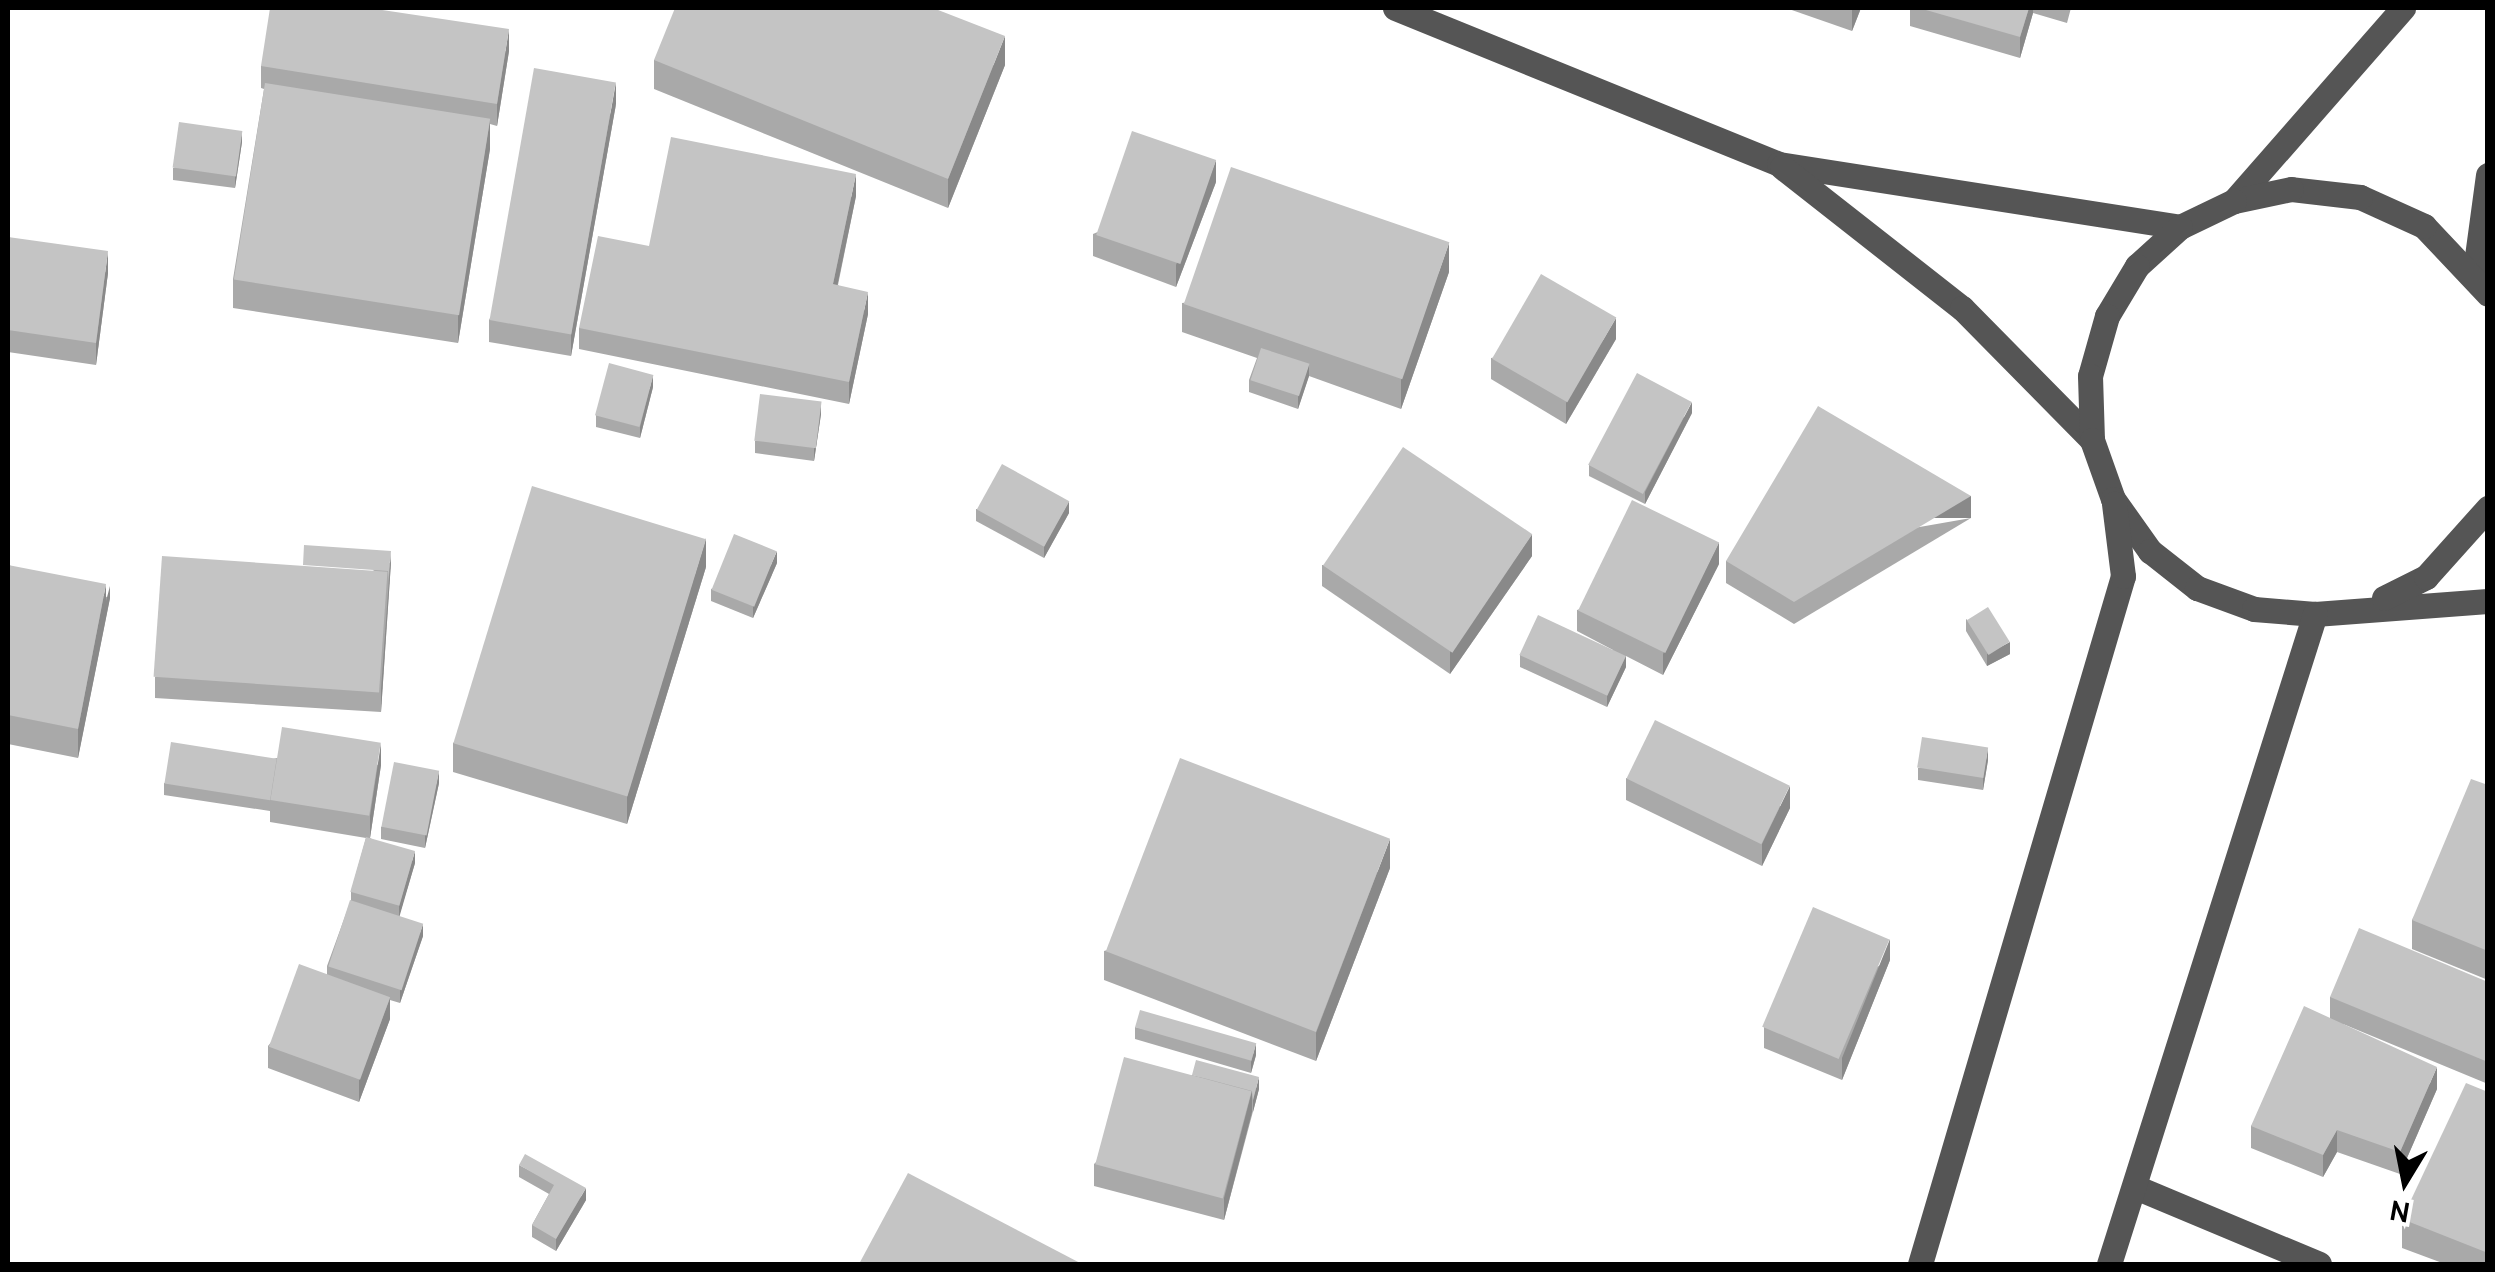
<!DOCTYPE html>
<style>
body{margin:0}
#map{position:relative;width:2495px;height:1272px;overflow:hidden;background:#fff;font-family:Cabin,sans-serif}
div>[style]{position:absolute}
.minor>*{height:25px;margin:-12.5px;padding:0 12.5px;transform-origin:12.5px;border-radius:12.5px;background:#555}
.wall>*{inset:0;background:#a9a9a9}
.shaded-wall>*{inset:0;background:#898989;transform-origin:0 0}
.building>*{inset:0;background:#c4c4c4;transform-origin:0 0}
span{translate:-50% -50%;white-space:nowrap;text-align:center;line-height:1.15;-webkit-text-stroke:8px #fff;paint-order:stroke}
.frame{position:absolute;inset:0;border:10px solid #000;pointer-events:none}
.north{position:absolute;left:2355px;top:1132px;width:100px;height:100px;-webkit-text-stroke:8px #fff;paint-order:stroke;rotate:190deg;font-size:28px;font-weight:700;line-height:40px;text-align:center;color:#000}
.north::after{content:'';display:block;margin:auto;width:35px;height:45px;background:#000;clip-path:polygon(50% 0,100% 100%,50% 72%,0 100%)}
</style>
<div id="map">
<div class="minor">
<div style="left:1395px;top:8px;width:414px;rotate:22.1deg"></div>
<div style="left:1779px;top:164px;width:406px;rotate:8.9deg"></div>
<div style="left:1782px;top:167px;width:229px;rotate:38.1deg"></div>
<div style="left:1962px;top:308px;width:185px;rotate:45.4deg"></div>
<div style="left:2234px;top:201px;width:257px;rotate:-48.8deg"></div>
<div style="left:2475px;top:271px;width:97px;rotate:-82.3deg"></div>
<div style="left:2488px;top:294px;width:93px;rotate:-133.3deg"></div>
<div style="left:2424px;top:226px;width:70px;rotate:-155.6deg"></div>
<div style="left:2360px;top:197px;width:69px;rotate:-173.4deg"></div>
<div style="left:2291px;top:189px;width:58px;rotate:168.1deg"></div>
<div style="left:2234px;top:201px;width:60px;rotate:154.3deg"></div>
<div style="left:2180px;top:227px;width:58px;rotate:137.8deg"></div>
<div style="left:2137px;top:266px;width:58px;rotate:121deg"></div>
<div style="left:2107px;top:316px;width:62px;rotate:105.8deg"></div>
<div style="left:2090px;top:376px;width:64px;rotate:88.2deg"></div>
<div style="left:2092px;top:440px;width:63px;rotate:70.4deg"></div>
<div style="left:2113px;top:499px;width:64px;rotate:54.6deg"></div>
<div style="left:2150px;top:551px;width:60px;rotate:38.2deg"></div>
<div style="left:2197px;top:588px;width:61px;rotate:20.2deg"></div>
<div style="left:2254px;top:609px;width:61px;rotate:4.7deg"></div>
<div style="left:2315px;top:614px;width:173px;rotate:-4.3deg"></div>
<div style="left:2384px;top:598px;width:47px;rotate:-26.6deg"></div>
<div style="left:2426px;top:577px;width:93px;rotate:-48.1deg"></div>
<div style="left:2140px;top:1189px;width:194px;rotate:22.7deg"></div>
<div style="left:1920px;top:1264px;width:717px;rotate:-73.56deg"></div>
<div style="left:2123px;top:576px;width:73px;rotate:-97.1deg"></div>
<div style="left:2109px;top:1264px;width:682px;rotate:-72.42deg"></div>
</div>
<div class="wall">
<div style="clip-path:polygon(1786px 8px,1861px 8px,1852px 31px)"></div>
<div style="clip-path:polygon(1910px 8px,2071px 8px,2067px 23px,2033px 13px,2020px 58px,1910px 26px)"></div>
<div style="clip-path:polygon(509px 51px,497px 126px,490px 124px,490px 149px,458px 343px,233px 308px,233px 279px,264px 89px,261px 88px,261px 66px)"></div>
<div style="clip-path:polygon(654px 60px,1005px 65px,948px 208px,654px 89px)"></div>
<div style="clip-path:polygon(616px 104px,571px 356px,489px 342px,489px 320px)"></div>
<div style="clip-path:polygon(242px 142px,235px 188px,173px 180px,173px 168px)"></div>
<div style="clip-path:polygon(1216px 182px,1176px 287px,1093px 256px,1093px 234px)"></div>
<div style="clip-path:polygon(856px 196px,838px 285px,868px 314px,849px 404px,579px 349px,579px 328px,649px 246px)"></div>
<div style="clip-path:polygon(8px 237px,108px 273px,96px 365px,8px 352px)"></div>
<div style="clip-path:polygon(1449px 272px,1401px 409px,1309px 376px,1298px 409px,1249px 392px,1249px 380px,1257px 358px,1182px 332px,1182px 303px)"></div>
<div style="clip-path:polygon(1616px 339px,1566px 424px,1491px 379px,1491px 358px)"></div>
<div style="clip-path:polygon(653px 387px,640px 438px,596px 427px,596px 415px)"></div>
<div style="clip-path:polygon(1692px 413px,1645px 504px,1589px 476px,1589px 465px)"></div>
<div style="clip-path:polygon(821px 414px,814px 461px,755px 453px,755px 441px)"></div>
<div style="clip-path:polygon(976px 509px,1069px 513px,1044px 558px,976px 521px)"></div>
<div style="clip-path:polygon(1971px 518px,1794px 624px,1726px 583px,1726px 561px)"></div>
<div style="clip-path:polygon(1532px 556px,1450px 674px,1322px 586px,1322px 565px)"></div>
<div style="clip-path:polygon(391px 562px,381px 712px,155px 698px,155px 677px)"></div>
<div style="clip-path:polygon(777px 563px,753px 618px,711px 601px,711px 589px)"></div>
<div style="clip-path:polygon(1719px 564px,1663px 675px,1626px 656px,1626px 667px,1607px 707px,1520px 667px,1520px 655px,1613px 650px,1577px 631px,1577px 610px)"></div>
<div style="clip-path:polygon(8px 565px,110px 598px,78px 758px,8px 744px)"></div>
<div style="clip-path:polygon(706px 567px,627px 824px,453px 772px,453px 743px)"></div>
<div style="clip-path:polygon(1966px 619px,2010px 654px,1987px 666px,1966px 631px)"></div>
<div style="clip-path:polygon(277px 758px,381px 765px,370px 838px,415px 863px,399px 916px,423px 936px,400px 1003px,390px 1000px,390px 1019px,359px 1102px,268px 1068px,268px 1046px,327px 974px,327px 966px,351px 900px,351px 892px,366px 838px,270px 822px,270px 811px,164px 795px,164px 783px)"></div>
<div style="clip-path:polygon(1988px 760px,1983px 790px,1918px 780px,1918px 768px)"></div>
<div style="clip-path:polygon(1626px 778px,1790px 808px,1762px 866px,1626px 800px)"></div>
<div style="clip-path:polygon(439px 783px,425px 848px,381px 839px,381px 827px)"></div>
<div style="clip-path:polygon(2488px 785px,2488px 980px,2412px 949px,2412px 920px)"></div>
<div style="clip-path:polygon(1390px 868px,1316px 1061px,1104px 980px,1104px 951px)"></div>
<div style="clip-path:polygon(1890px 960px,1842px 1080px,1764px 1048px,1764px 1027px)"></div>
<div style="clip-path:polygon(2488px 982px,2488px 1084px,2343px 1024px,2437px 1089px,2400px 1174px,2337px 1152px,2323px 1177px,2251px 1148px,2251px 1126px,2330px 1018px,2330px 997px)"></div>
<div style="clip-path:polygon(1135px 1027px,1256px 1055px,1251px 1073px,1135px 1039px)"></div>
<div style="clip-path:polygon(1192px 1075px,1259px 1089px,1224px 1220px,1094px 1186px,1094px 1164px)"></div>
<div style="clip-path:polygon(2488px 1092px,2488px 1264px,2445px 1264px,2402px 1248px,2402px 1219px)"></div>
<div style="clip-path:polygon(519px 1165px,586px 1200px,556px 1251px,532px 1237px,532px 1225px,549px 1194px,519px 1177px)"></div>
</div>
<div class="shaded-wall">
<div style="clip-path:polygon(1853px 8px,1861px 8px,1852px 31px,1852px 10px)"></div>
<div style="clip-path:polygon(2029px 8px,2033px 8px,2033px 13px,2020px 58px,2020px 37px)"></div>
<div style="clip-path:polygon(509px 29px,509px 51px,497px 126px,497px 104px)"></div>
<div style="clip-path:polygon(1005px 36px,1005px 65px,948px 208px,948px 179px)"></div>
<div style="clip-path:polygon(616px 82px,616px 104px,571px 356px,571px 334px)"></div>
<div style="clip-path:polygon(490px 120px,490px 149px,458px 343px,458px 314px)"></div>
<div style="clip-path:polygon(242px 131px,242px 142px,235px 188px,235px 176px)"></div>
<div style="clip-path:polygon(1216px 160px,1216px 182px,1176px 287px,1176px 265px)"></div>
<div style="clip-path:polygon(856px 174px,856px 196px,833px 306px,833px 284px)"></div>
<div style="clip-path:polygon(1449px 243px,1449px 272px,1401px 409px,1401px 380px)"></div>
<div style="clip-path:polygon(108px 251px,108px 273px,96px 365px,96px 343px)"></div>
<div style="clip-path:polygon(868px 292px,868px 314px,849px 404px,849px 382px)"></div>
<div style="clip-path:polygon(1616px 318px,1616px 339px,1566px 424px,1566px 403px)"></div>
<div style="clip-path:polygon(1309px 364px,1309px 376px,1298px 409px,1298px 397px)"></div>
<div style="clip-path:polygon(653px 375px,653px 387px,640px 438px,640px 427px)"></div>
<div style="clip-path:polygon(821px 402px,821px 414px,814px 461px,814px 449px)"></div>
<div style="clip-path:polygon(1692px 402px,1692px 413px,1645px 504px,1645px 492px)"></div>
<div style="left:1971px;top:496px;width:22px;height:206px;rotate:90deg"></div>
<div style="clip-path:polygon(1069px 501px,1069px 513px,1044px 558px,1044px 546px)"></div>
<div style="clip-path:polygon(1532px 534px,1532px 556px,1450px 674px,1450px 652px)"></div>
<div style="clip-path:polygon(706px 538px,706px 567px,627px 824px,627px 796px)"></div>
<div style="clip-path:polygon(1719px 542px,1719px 564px,1663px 675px,1663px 654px)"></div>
<div style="clip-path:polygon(391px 551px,391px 562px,381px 712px,381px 690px)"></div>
<div style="clip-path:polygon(777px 551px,777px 563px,753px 618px,753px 606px)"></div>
<div style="clip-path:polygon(106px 584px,106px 601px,110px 586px,110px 598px,78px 758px,78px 729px)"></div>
<div style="clip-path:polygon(2010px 642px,2010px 654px,1987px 666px,1987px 654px)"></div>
<div style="clip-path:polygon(1626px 656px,1626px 667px,1607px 707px,1607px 695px)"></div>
<div style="clip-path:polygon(381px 743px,381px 765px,370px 838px,370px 816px)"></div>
<div style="clip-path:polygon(1988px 748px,1988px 760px,1983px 790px,1983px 778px)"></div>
<div style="clip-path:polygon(439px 771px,439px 783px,425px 848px,425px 836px)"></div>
<div style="clip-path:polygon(1790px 786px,1790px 808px,1762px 866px,1762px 844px)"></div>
<div style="clip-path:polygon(1390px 839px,1390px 868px,1316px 1061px,1316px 1033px)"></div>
<div style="clip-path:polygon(415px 851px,415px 863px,399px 918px,399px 906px)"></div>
<div style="clip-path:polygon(423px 924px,423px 936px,400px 1003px,400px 991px)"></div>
<div style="clip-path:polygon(1890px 939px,1890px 960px,1842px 1080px,1842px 1058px)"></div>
<div style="clip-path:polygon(390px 998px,390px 1019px,359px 1102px,359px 1080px)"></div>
<div style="clip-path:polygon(1256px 1043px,1256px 1055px,1251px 1073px,1251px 1062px)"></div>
<div style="clip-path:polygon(2437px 1067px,2437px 1089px,2400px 1174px,2400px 1152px)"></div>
<div style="clip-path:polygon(1259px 1077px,1259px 1089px,1253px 1112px,1253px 1100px)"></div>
<div style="clip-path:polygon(1252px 1091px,1252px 1112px,1224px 1220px,1224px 1198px)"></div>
<div style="clip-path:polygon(2337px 1130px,2337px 1152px,2323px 1177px,2323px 1155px)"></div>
<div style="clip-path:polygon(586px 1188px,586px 1200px,556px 1251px,556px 1239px)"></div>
</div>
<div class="building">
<div style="clip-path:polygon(270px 8px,369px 8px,509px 29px,497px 104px,261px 66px)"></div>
<div style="clip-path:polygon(675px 8px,933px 8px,1005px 36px,948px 179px,654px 60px)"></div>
<div style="clip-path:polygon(1919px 8px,2029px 8px,2020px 37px)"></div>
<div style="left:534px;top:68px;width:83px;height:256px;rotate:10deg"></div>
<div style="left:265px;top:83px;width:228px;height:199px;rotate:9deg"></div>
<div style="left:179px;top:122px;width:64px;height:46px;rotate:8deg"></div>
<div style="left:1132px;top:131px;width:89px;height:110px;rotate:19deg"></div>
<div style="clip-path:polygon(671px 137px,856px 174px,833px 284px,868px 292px,849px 382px,579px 328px,598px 236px,649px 246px)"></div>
<div style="left:1231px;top:167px;width:231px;height:145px;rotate:19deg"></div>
<div style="clip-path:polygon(8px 237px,108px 251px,96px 343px,8px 330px)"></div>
<div style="left:1541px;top:274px;width:87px;height:98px;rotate:30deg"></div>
<div style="left:1261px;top:348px;width:51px;height:34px;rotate:18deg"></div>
<div style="left:609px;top:363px;width:46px;height:54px;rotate:15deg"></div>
<div style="left:1637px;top:373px;width:62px;height:104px;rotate:28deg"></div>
<div style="left:760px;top:394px;width:62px;height:47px;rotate:7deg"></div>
<div style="clip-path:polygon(1818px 406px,1971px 496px,1794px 602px,1726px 561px)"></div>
<div style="left:1403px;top:447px;width:156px;height:143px;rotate:34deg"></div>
<div style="left:1002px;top:464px;width:77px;height:52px;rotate:29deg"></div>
<div style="left:532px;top:486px;width:182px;height:269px;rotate:17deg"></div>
<div style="left:1632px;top:500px;width:97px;height:123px;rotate:26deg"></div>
<div style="left:734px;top:534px;width:46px;height:60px;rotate:22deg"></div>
<div style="clip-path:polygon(304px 545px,391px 551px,388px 580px,388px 571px,303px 565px)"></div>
<div style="left:162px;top:556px;width:226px;height:121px;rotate:4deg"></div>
<div style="clip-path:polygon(8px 565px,106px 584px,78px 729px,8px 715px)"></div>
<div style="left:1988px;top:607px;width:41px;height:25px;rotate:58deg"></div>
<div style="left:1538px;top:615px;width:97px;height:44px;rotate:25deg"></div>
<div style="left:1655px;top:720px;width:150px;height:65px;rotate:26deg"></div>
<div style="left:282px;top:727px;width:100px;height:74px;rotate:9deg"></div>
<div style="left:1922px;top:737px;width:67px;height:31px;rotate:9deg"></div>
<div style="left:171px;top:742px;width:107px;height:42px;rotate:9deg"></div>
<div style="left:1180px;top:758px;width:225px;height:207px;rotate:21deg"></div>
<div style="left:394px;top:762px;width:46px;height:66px;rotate:11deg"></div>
<div style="clip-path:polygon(2471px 779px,2488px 785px,2488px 951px,2412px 920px)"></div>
<div style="left:366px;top:837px;width:51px;height:57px;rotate:16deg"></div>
<div style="left:350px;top:900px;width:77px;height:70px;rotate:18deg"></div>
<div style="left:1813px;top:907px;width:83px;height:130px;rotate:23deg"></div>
<div style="clip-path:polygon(2359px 928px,2488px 982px,2488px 1062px,2330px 997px)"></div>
<div style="left:299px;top:964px;width:97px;height:88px;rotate:20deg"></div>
<div style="clip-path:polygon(2304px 1006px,2437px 1067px,2400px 1152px,2337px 1130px,2323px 1155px,2251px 1126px)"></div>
<div style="left:1140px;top:1010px;width:121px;height:18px;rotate:16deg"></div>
<div style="left:1124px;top:1057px;width:132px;height:111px;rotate:15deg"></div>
<div style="clip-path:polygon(1196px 1060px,1259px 1077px,1253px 1100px,1252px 1091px,1192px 1075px)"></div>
<div style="clip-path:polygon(2466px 1083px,2488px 1092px,2488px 1253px,2402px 1219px)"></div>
<div style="clip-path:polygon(525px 1154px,586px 1188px,556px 1239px,532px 1225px,554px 1185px,519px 1165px)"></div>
<div style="clip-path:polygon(908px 1173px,1082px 1264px,859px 1264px)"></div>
</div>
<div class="frame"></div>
<div class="north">N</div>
</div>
